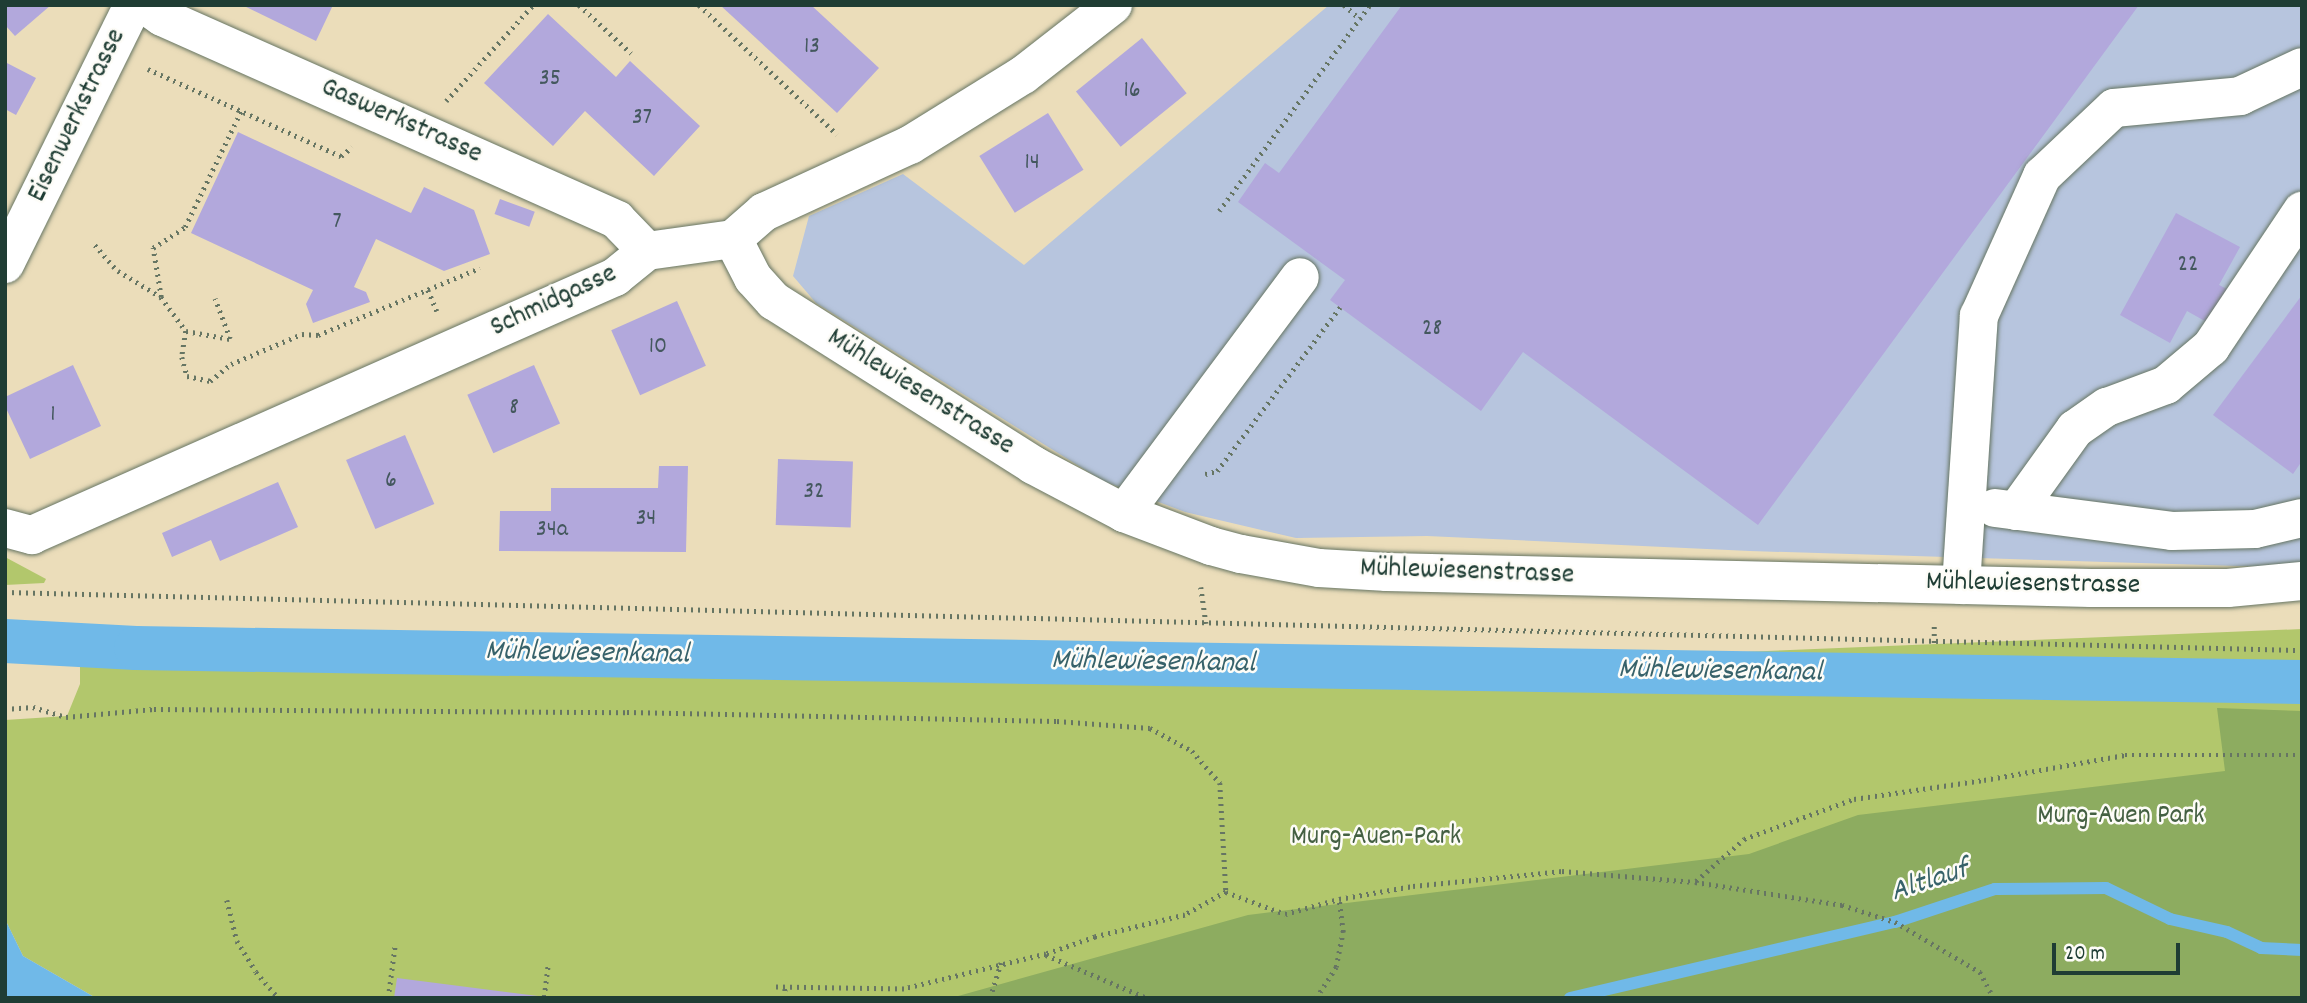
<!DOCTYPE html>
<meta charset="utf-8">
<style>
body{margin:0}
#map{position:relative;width:2307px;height:1003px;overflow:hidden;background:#ebddba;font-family:Dekko,sans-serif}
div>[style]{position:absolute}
.industrial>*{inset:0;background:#b7c5de}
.green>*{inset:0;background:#b2c76c}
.forest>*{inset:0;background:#8dac60}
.water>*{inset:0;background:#70b9e8}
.stream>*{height:12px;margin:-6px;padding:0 6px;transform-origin:6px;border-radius:6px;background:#70b9e8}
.canal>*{height:44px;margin:-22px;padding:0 22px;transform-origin:22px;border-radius:22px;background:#70b9e8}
.building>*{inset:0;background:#b2a8dc;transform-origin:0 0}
.path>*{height:4.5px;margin-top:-2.25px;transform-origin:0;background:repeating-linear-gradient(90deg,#667563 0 2px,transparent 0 7px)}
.roads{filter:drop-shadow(0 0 2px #667563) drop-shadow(0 0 2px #667563)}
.minor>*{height:38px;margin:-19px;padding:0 19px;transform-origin:19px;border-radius:19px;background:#fff}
.major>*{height:38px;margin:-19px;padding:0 19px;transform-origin:19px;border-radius:19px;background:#fff}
span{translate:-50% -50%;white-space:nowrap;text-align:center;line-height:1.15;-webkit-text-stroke:5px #fdfcf7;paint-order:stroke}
.number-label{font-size:24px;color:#44585e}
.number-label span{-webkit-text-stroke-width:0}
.street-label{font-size:28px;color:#1f3d34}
.park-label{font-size:28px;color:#446042}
.water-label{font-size:30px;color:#37626a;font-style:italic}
.frame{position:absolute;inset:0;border:7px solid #1f3d34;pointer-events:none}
.scale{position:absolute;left:2052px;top:943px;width:128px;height:32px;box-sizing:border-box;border:4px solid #1f3d34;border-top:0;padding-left:9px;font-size:21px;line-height:24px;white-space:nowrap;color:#1f3d34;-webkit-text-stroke:5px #fdfcf7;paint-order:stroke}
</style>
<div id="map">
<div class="industrial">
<div style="clip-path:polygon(1329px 5px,2302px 5px,2302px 568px,1750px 551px,1427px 536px,1296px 538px,1185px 512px,1103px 481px,816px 303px,793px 276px,809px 216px,903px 174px,1024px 265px)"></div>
</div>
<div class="green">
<div style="clip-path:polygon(5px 557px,46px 579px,44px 583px,5px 585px)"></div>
<div style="clip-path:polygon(80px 629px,138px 639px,1228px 673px,2302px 629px,2302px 998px,96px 998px,23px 956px,5px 919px,5px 720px,67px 716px,80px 684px)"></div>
</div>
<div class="forest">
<div style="clip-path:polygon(2217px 708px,2302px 711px,2302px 998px,951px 998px,1248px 915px,1749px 854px,1858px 815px,2225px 771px)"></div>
</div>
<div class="water">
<div style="clip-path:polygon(5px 919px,23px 956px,96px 998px,5px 998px)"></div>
</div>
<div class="stream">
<div style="left:1570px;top:998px;width:334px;rotate:-13.2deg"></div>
<div style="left:1895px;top:922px;width:105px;rotate:-18.3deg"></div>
<div style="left:1995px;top:889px;width:111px;rotate:-0.5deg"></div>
<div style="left:2106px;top:888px;width:71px;rotate:25.8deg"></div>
<div style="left:2170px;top:919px;width:58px;rotate:12.8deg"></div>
<div style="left:2227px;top:932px;width:38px;rotate:25deg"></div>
<div style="left:2261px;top:948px;width:41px;rotate:2.8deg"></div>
</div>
<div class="canal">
<div style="left:5px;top:641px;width:131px;rotate:3.1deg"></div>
<div style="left:136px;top:648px;width:2166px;rotate:0.9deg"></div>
</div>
<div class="building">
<div style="clip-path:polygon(5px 5px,51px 5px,15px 36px,5px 25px)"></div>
<div style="clip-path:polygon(242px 5px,333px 5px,316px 41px)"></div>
<div style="clip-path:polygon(720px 5px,811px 5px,879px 68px,837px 113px)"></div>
<div style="clip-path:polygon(1402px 5px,2139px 5px,1758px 525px,1523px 352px,1481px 411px,1330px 300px,1345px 280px,1238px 202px,1265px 163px,1279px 173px)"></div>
<div style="clip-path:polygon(548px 14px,616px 77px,630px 61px,700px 126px,654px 176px,585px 111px,553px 146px,484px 83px)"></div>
<div style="left:1142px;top:38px;width:71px;height:85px;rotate:51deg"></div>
<div style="clip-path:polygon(5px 62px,36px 78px,16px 115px,5px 109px)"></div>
<div style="left:1048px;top:113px;width:67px;height:81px;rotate:58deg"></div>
<div style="clip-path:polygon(238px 132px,411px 213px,424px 187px,474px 210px,490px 254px,444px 271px,376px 239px,354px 287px,366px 292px,370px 302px,313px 323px,306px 304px,313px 290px,191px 233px)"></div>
<div style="left:500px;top:199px;width:37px;height:16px;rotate:20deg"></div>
<div style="clip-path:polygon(2176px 213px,2240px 247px,2219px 285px,2231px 291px,2212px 325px,2187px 311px,2170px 343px,2120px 315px)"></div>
<div style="clip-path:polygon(2302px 295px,2302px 461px,2293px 474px,2213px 415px)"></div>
<div style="left:677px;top:301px;width:71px;height:72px;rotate:66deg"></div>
<div style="clip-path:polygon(73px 365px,101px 426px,30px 459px,5px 406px,5px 397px)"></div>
<div style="left:534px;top:365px;width:64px;height:73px;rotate:66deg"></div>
<div style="left:405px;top:435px;width:75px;height:64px;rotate:67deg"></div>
<div style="left:778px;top:459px;width:75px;height:66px;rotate:2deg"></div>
<div style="clip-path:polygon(659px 466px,688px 466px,686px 552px,499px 551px,500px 511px,551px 511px,551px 488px,658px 488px)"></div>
<div style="clip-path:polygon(278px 482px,298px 527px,220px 561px,211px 540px,172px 557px,162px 533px)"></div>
<div style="clip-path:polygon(397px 978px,538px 996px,538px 998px,394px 998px)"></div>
</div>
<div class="path">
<div style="left:579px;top:5px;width:71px;rotate:42.7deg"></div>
<div style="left:699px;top:5px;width:189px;rotate:43.1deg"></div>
<div style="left:1344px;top:5px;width:21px;rotate:41deg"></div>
<div style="left:148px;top:69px;width:212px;rotate:24.3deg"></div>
<div style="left:341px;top:156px;width:14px;rotate:-39deg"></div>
<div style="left:446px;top:101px;width:130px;rotate:-47.8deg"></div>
<div style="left:1219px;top:211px;width:255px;rotate:-53.8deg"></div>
<div style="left:95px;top:245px;width:35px;rotate:49deg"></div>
<div style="left:118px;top:271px;width:50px;rotate:31.2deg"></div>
<div style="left:161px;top:297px;width:50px;rotate:-99.3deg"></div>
<div style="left:153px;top:248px;width:38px;rotate:-33deg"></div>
<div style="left:185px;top:227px;width:129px;rotate:-64.2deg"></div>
<div style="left:428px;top:290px;width:23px;rotate:67deg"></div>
<div style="left:161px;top:297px;width:42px;rotate:53.7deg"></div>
<div style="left:186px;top:331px;width:45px;rotate:10.3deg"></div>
<div style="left:230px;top:339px;width:43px;rotate:-110.6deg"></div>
<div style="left:186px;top:331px;width:26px;rotate:99deg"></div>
<div style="left:182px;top:357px;width:20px;rotate:75deg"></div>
<div style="left:187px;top:376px;width:24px;rotate:12deg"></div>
<div style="left:210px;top:381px;width:27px;rotate:-39deg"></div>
<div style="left:231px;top:364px;width:77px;rotate:-22.9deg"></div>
<div style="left:302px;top:334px;width:16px;rotate:4deg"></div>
<div style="left:318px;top:335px;width:175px;rotate:-22.5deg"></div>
<div style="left:1205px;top:474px;width:12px;rotate:-14deg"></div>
<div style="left:1217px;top:471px;width:205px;rotate:-53.1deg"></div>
<div style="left:1201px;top:587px;width:37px;rotate:82deg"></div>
<div style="left:5px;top:592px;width:2298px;rotate:1.45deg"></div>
<div style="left:1934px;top:643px;width:17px;rotate:-90deg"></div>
<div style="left:5px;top:709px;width:28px;rotate:-4deg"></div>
<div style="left:33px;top:707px;width:34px;rotate:17deg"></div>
<div style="left:66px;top:717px;width:88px;rotate:-5.2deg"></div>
<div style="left:154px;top:709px;width:473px;rotate:0.4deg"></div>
<div style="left:627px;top:712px;width:430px;rotate:1.2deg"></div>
<div style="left:1057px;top:721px;width:93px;rotate:4.3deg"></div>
<div style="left:1150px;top:728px;width:48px;rotate:28.7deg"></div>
<div style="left:1192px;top:751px;width:43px;rotate:48.8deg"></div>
<div style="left:1220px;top:783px;width:109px;rotate:86.8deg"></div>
<div style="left:1226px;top:892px;width:47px;rotate:150.7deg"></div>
<div style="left:1185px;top:915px;width:93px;rotate:166.3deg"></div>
<div style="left:1095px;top:937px;width:52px;rotate:160.9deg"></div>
<div style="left:1046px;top:954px;width:146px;rotate:166.2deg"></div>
<div style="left:904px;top:989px;width:128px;rotate:-179.1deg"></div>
<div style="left:1696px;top:881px;width:64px;rotate:-41.2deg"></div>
<div style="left:1744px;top:839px;width:117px;rotate:-20deg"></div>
<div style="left:1854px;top:799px;width:131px;rotate:-8.3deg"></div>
<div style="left:1984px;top:780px;width:143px;rotate:-10.1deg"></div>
<div style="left:2125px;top:755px;width:177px"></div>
<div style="left:1226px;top:892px;width:63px;rotate:20.4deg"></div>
<div style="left:1285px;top:914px;width:56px;rotate:-15.5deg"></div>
<div style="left:1339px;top:899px;width:75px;rotate:-10deg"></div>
<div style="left:1413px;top:886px;width:150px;rotate:-5.7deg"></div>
<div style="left:1562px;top:871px;width:133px;rotate:4.7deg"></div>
<div style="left:1695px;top:882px;width:149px;rotate:8.9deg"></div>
<div style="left:1842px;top:905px;width:56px;rotate:17.8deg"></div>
<div style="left:1895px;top:922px;width:99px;rotate:30.5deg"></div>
<div style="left:1980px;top:972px;width:30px;rotate:62deg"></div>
<div style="left:227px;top:900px;width:42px;rotate:76.3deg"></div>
<div style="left:237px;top:941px;width:36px;rotate:58deg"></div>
<div style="left:256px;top:972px;width:35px;rotate:49deg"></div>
<div style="left:1046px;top:955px;width:110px;rotate:23.1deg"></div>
<div style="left:544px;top:997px;width:31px;rotate:-83deg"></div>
<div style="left:388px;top:998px;width:53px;rotate:-82.5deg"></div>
<div style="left:784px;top:998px;width:11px;rotate:-85deg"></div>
<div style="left:990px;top:998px;width:37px;rotate:-73deg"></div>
<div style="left:1316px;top:998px;width:37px;rotate:-57deg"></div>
<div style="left:1336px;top:967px;width:36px;rotate:-79deg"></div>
<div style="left:1343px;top:932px;width:33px;rotate:-97deg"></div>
</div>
<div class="roads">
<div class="minor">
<div style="left:145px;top:5px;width:21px;rotate:35deg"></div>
<div style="left:162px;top:17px;width:498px;rotate:24deg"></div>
<div style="left:617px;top:220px;width:43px;rotate:45.9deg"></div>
<div style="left:733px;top:239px;width:44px;rotate:62.9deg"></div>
<div style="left:753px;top:278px;width:31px;rotate:48deg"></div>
<div style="left:774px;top:301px;width:307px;rotate:32.3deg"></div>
<div style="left:1033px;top:465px;width:103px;rotate:27.8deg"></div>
<div style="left:1124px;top:513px;width:93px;rotate:20.8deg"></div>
<div style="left:1211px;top:546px;width:31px;rotate:15deg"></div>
<div style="left:1241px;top:554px;width:79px;rotate:10.2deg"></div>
<div style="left:1319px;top:568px;width:68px;rotate:3.4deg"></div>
<div style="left:1387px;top:572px;width:704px;rotate:1.3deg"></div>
<div style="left:2091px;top:588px;width:137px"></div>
<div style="left:2228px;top:588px;width:74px;rotate:-5.4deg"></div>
<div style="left:1995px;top:508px;width:178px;rotate:7.4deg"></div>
<div style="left:2172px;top:531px;width:83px;rotate:-1.4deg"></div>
<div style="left:2255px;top:529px;width:48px;rotate:-13.2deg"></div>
<div style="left:2016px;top:511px;width:101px;rotate:-54.3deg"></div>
<div style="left:2075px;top:429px;width:39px;rotate:-35deg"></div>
<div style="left:2107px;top:407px;width:63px;rotate:-20.4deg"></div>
<div style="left:2166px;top:385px;width:59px;rotate:-40.2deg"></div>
<div style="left:2211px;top:347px;width:164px;rotate:-56.2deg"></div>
<div style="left:1124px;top:513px;width:294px;rotate:-53.3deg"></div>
<div style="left:5px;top:528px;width:28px;rotate:15deg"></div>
<div style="left:32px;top:535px;width:638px;rotate:-23.87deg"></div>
<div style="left:615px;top:277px;width:41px;rotate:-39.1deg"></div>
<div style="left:647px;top:251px;width:87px;rotate:-7.9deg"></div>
<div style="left:733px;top:239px;width:41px;rotate:-41.1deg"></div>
<div style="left:764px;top:212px;width:161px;rotate:-24.7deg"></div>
<div style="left:910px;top:145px;width:133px;rotate:-31.8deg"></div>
<div style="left:1023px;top:75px;width:114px;rotate:-37.9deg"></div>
<div style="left:1961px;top:585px;width:270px;rotate:-86.2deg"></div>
<div style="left:1979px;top:316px;width:154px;rotate:-65.8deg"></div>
<div style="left:2042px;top:176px;width:99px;rotate:-43.4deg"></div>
<div style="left:2114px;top:108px;width:127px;rotate:-5.4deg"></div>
<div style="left:2240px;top:96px;width:68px;rotate:-25.1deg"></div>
</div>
<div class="major">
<div style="left:5px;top:264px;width:289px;rotate:-63.7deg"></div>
</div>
</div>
<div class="number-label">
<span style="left:812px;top:48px">13</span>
<span style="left:550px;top:80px">35</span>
<span style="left:1132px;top:92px">16</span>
<span style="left:642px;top:119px">37</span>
<span style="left:1032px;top:164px">14</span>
<span style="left:337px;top:223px">7</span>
<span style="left:2188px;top:266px">22</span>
<span style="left:1432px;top:330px">28</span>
<span style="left:658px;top:348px">10</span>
<span style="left:514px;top:409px">8</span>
<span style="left:53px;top:416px">1</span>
<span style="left:391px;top:482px">6</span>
<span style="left:814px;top:493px">32</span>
<span style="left:646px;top:520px">34</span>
<span style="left:552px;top:531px">34a</span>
</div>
<div class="street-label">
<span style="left:78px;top:116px;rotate:-64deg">Eisenwerkstrasse</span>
<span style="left:401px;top:122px;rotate:24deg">Gaswerkstrasse</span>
<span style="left:554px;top:302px;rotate:-25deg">Schmidgasse</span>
<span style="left:920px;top:393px;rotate:32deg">Mühlewiesenstrasse</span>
<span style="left:1467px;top:573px;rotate:2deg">Mühlewiesenstrasse</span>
<span style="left:2033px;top:585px;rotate:1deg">Mühlewiesenstrasse</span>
</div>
<div class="park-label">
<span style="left:2121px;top:817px">Murg-Auen Park</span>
<span style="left:1376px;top:838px">Murg-Auen-Park</span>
</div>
<div class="water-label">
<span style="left:587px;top:655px;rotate:1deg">Mühlewiesenkanal</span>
<span style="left:1153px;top:664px;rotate:1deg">Mühlewiesenkanal</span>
<span style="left:1720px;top:673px;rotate:1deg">Mühlewiesenkanal</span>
<span style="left:1930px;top:883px;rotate:-18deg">Altlauf</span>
</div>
<div class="frame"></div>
<div class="scale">20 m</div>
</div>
